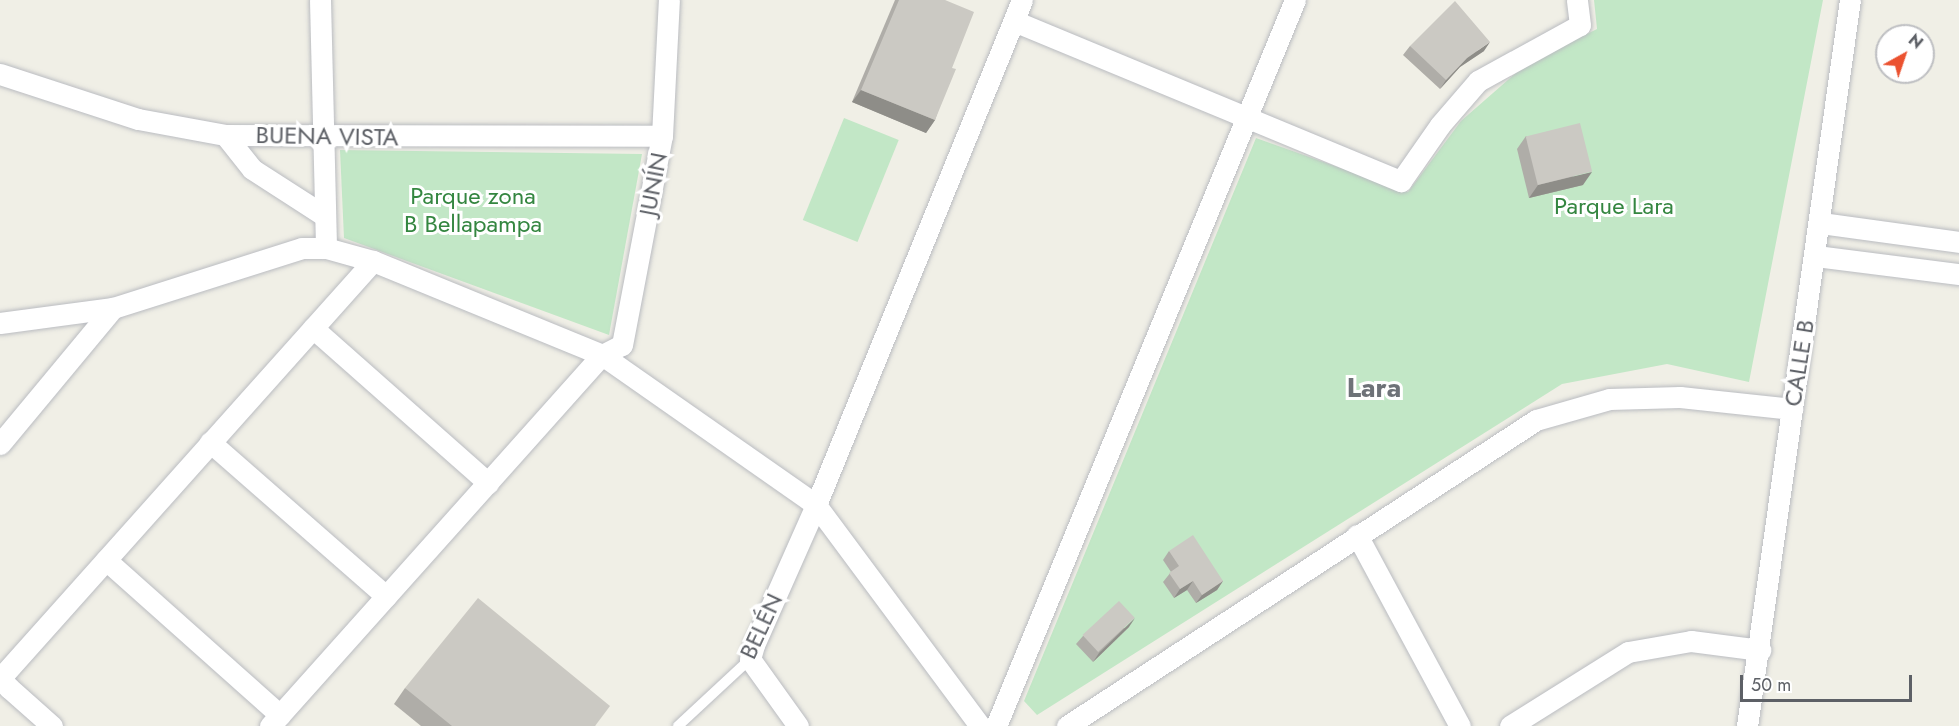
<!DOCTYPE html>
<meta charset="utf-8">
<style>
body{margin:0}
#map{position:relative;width:1959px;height:726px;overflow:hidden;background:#f0efe6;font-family:Jost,sans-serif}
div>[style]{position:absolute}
.green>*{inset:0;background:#c2e7c6;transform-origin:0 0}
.roads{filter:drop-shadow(0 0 2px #babcc1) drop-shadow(0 0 2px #babcc1)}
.service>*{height:10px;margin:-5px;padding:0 5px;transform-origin:5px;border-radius:5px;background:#fff}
.minor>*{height:21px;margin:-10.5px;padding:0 10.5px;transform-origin:10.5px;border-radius:10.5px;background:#fff}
.wall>*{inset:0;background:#afada8}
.shaded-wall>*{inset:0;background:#8e8d88}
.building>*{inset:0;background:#cbc9c3;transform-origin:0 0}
span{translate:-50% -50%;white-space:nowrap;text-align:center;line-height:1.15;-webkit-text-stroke:6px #fff;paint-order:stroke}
.street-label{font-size:24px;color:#5d6066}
.park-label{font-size:24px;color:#348640}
.quarter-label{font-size:27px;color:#6e7278;font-weight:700}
.north{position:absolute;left:1875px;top:24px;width:60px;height:60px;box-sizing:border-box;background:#fff;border:2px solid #bebfc2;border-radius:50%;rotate:40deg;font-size:16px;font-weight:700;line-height:24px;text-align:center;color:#5d6066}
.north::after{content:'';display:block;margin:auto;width:21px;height:27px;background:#eb5230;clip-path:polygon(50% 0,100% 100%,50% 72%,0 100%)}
.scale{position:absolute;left:1740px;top:675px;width:172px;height:27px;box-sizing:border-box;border:3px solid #5d6066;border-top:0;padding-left:8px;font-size:18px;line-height:21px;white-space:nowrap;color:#5d6066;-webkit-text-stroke:4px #fff;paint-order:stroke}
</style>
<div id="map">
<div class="green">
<div style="clip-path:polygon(1594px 0,1823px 0,1749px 382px,1667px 364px,1562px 384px,1037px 715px,1024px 701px,1256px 138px,1408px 192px,1461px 121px,1525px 65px,1597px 29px)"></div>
<div style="left:844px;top:118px;width:59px;height:110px;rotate:22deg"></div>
<div style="clip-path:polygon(340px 150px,642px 154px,609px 335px,344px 238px)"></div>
</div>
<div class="roads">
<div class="service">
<div style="left:678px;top:726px;width:98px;rotate:-42.9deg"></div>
</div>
<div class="minor">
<div style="left:320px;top:0;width:248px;rotate:88.6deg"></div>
<div style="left:1014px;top:21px;width:419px;rotate:22.5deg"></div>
<div style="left:1401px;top:181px;width:68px;rotate:-55.1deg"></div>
<div style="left:1440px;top:125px;width:58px;rotate:-49.2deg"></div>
<div style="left:1478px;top:81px;width:116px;rotate:-28.8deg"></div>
<div style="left:1580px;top:25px;width:25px;rotate:-97deg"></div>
<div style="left:0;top:74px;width:145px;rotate:18.1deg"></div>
<div style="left:138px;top:119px;width:88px;rotate:10.4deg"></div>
<div style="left:225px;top:135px;width:437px;rotate:0.1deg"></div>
<div style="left:225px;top:135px;width:43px;rotate:51.5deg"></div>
<div style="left:252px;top:169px;width:87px;rotate:32.8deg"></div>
<div style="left:1821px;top:223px;width:139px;rotate:7.8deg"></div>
<div style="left:1816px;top:256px;width:144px;rotate:7.2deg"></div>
<div style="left:0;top:323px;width:114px;rotate:-7.6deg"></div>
<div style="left:113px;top:308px;width:198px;rotate:-17.6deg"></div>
<div style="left:302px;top:248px;width:24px"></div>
<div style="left:326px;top:248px;width:49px;rotate:15.5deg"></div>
<div style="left:373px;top:261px;width:248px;rotate:22.3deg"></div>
<div style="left:602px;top:355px;width:261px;rotate:35deg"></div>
<div style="left:816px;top:505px;width:275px;rotate:53.4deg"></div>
<div style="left:313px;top:328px;width:234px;rotate:41.5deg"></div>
<div style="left:210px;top:442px;width:234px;rotate:41.2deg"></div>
<div style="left:0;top:444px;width:177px;rotate:-50.3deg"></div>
<div style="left:1357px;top:535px;width:217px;rotate:61.7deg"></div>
<div style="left:106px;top:560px;width:233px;rotate:41.7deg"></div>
<div style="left:52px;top:726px;width:57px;rotate:-138.5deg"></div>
<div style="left:9px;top:688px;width:9px;rotate:-131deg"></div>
<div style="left:3px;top:681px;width:7px;rotate:-82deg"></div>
<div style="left:4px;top:674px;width:554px;rotate:-48.22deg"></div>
<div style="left:270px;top:726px;width:498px;rotate:-48.2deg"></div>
<div style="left:602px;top:355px;width:22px;rotate:-27deg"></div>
<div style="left:622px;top:345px;width:213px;rotate:-79.2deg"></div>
<div style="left:662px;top:136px;width:136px;rotate:-87.1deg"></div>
<div style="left:798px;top:726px;width:82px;rotate:-125.6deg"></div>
<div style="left:750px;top:659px;width:15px;rotate:-74deg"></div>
<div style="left:754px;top:645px;width:153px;rotate:-66.1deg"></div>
<div style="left:816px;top:505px;width:545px;rotate:-67.81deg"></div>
<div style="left:996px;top:726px;width:785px;rotate:-67.62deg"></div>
<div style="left:1067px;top:726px;width:560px;rotate:-33.12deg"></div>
<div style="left:1536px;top:420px;width:76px;rotate:-16deg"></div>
<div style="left:1609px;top:399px;width:71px;rotate:-1.6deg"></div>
<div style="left:1680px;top:397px;width:113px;rotate:6.1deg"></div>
<div style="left:1510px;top:726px;width:139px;rotate:-32.1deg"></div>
<div style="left:1628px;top:652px;width:64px;rotate:-9.9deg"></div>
<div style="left:1691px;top:641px;width:70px;rotate:7.4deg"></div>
<div style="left:1747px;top:726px;width:733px;rotate:-81.93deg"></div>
</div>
</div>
<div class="wall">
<div style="clip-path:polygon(895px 0,945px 0,952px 68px,935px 120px,926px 133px,852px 102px)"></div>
<div style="clip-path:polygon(1410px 46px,1484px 51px,1460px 67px,1440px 89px,1403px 55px)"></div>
<div style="clip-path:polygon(1526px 136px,1583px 185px,1529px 198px,1517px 149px)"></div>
<div style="clip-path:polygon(1169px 551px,1223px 581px,1217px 590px,1196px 603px,1187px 590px,1174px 598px,1163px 582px,1171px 572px,1163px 560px)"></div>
<div style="clip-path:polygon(1129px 627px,1093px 662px,1076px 644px,1083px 636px)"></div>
<div style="clip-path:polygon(405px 688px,596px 726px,421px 726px,394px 704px)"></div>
</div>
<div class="shaded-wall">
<div style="clip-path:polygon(1490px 42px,1484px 51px,1460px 67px,1440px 89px,1446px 80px,1467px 58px)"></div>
<div style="clip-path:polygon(861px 90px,935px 120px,926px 133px,852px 102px)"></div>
<div style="clip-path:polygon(1592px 172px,1583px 185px,1529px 198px,1538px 185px)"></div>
<div style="clip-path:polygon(1193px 581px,1187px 590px,1174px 598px,1180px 589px)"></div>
<div style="clip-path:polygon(1223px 581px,1217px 590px,1196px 603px,1202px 595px)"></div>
<div style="clip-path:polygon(1135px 618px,1129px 627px,1093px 662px,1099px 653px)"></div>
</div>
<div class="building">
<div style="clip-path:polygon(899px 0,945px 0,974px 12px,952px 68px,956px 69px,935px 120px,861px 90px)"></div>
<div style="clip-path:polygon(1455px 1px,1490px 42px,1467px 58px,1446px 80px,1410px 46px)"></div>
<div style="left:1580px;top:123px;width:50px;height:56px;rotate:76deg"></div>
<div style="clip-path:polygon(1193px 535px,1223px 581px,1202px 595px,1193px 581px,1180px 589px,1169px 573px,1179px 566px,1169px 551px)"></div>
<div style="clip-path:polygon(478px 598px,610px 706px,595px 726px,452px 726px,405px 688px)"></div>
<div style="left:1119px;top:601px;width:23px;height:50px;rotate:47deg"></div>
</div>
<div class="street-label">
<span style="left:327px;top:136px;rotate:1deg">BUENA VISTA</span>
<span style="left:653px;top:184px;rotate:-79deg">JUNÍN</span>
<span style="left:1799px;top:363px;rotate:-81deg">CALLE B</span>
<span style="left:761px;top:626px;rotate:-65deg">BELÉN</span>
</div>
<div class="park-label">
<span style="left:473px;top:210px">Parque zona<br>B Bellapampa</span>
<span style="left:1614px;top:206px">Parque Lara</span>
</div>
<div class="quarter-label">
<span style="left:1374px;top:388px">Lara</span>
</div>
<div class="north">N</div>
<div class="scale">50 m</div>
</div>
